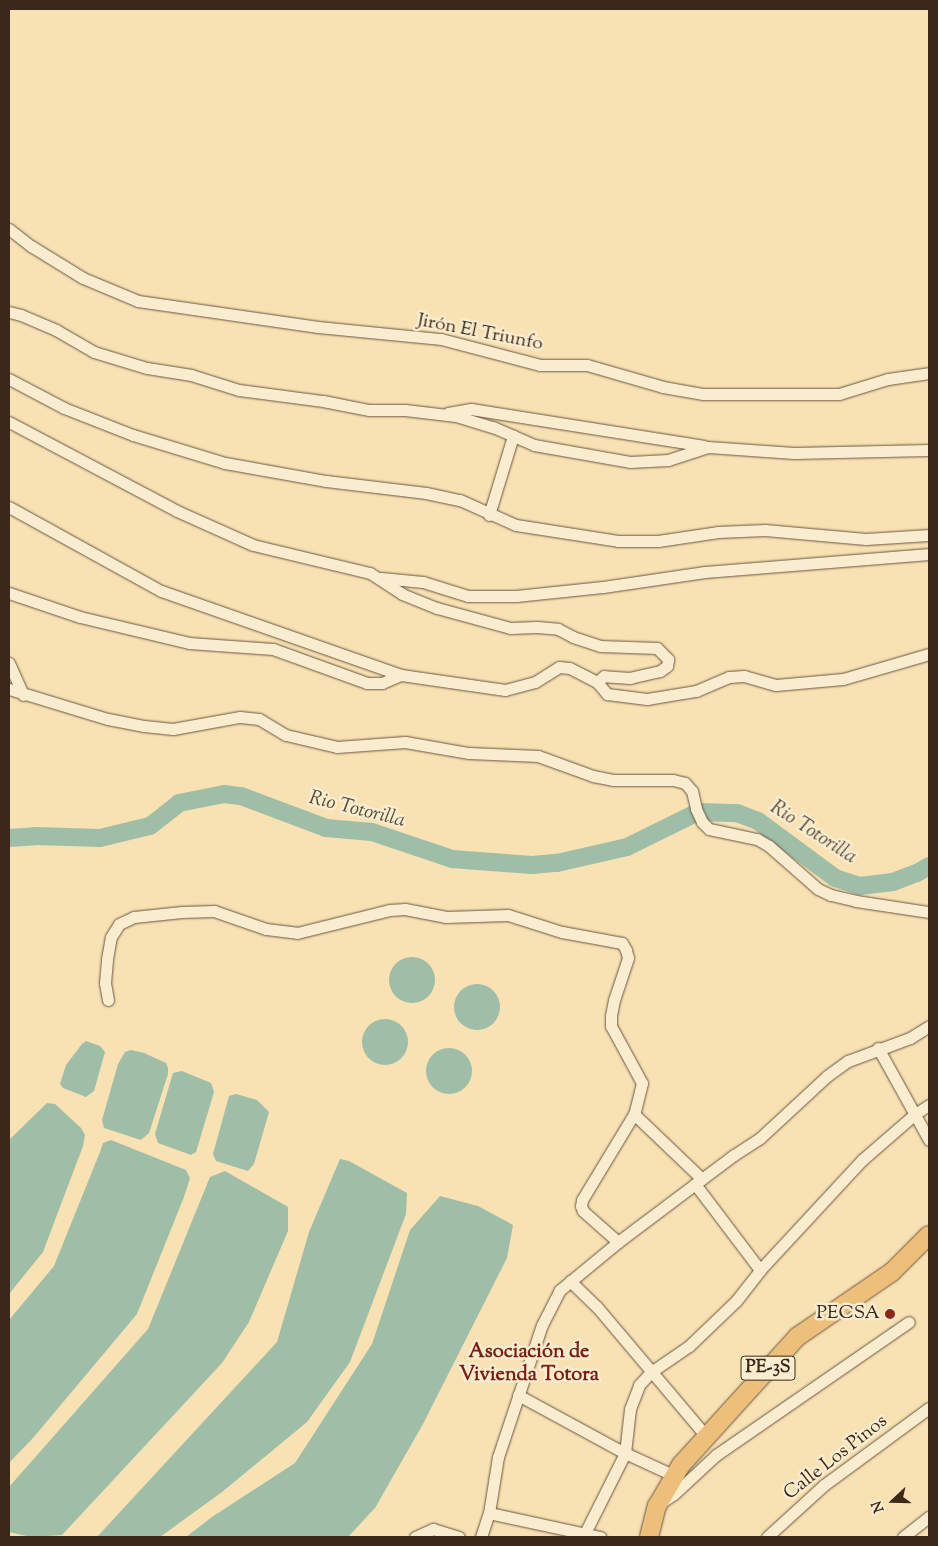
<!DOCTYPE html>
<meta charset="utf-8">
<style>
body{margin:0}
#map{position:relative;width:938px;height:1546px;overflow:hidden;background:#f8e1b3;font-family:"Sorts Mill Goudy",serif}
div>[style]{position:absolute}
.water>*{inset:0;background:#9ebea8}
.round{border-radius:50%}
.river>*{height:18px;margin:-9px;padding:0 9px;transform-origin:9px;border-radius:9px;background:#9ebea8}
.roads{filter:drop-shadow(0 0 1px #6a5640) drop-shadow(0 0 1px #6a5640)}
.minor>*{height:11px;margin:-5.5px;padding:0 5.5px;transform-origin:5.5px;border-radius:5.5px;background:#faecce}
.trunk>*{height:18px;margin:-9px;padding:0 9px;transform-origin:9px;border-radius:9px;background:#ecc07a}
.dots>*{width:14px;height:14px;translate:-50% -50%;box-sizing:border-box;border:2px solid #faecce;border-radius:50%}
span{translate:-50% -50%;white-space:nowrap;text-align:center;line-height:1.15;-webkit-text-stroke:5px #faecce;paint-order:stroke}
.shield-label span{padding:1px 4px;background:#faecce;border:1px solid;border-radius:4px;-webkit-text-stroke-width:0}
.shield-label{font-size:18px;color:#3b281a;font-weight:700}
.street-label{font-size:19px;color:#3b281a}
.poi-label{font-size:19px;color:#3b281a}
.right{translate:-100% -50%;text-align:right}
.water-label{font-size:20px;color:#544e3e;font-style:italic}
.neighbourhood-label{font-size:20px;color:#7a1f14;font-weight:700}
.frame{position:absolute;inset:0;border:10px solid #3b281a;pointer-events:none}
.north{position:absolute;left:868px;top:1476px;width:50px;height:50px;-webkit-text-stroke:4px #faecce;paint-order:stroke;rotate:249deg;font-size:14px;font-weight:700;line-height:20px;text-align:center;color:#3b281a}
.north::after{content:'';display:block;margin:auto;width:18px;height:22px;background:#3b281a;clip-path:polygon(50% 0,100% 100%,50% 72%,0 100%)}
</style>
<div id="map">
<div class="water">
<div class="round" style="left:389px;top:957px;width:46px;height:46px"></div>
<div class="round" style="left:454px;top:984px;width:46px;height:46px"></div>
<div class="round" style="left:362px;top:1019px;width:46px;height:46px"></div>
<div style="clip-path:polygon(86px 1041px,100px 1046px,105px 1052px,94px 1091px,86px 1097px,63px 1088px,60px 1084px,66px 1065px,82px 1044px)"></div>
<div class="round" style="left:426px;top:1048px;width:46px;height:46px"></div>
<div style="clip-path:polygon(131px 1050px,144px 1053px,166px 1063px,168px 1068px,168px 1074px,149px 1133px,141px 1140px,104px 1128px,102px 1120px,118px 1064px,125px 1052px)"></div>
<div style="clip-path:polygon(182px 1071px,211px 1083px,214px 1092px,196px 1152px,191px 1155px,158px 1143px,155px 1134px,173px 1073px)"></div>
<div style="clip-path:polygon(236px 1094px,257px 1100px,269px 1112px,254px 1164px,248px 1171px,216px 1161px,213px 1154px,229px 1096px)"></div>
<div style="clip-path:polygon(47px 1103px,55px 1104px,81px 1128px,85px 1135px,83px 1146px,43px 1252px,9px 1294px,9px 1140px)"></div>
<div style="clip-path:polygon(111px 1140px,186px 1170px,190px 1178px,184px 1197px,137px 1314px,33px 1438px,9px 1463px,9px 1320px,54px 1266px,100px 1152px,103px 1143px)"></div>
<div style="clip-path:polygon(340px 1159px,349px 1161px,407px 1193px,406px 1214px,350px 1362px,307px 1422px,222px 1492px,160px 1537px,97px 1537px,277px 1342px,309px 1232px)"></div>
<div style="clip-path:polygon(225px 1171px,288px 1207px,288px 1231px,249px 1322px,222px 1363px,62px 1535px,31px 1537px,9px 1532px,9px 1487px,148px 1329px,210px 1177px)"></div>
<div style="clip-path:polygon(440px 1196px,478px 1206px,513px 1225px,507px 1258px,423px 1424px,375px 1508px,348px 1537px,186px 1537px,212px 1517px,295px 1463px,372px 1344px,410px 1230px)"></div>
</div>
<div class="river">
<div style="left:699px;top:812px;width:38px;rotate:2deg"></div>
<div style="left:737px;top:813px;width:22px;rotate:21deg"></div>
<div style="left:758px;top:821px;width:96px;rotate:36.5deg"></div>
<div style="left:835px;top:878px;width:26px;rotate:18deg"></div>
<div style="left:860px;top:886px;width:33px;rotate:-7deg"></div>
<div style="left:893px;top:882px;width:26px;rotate:-21deg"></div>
<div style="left:917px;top:873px;width:14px;rotate:-30deg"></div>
<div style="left:9px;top:838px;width:26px;rotate:-4deg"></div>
<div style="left:35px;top:836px;width:65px;rotate:1.8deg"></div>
<div style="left:100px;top:838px;width:51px;rotate:-13.5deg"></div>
<div style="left:150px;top:826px;width:37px;rotate:-38deg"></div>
<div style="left:179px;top:803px;width:46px;rotate:-11.3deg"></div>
<div style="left:224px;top:794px;width:17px;rotate:7deg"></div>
<div style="left:241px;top:796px;width:91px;rotate:20.6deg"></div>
<div style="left:326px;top:828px;width:46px;rotate:5deg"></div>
<div style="left:372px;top:832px;width:84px;rotate:18.6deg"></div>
<div style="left:452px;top:859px;width:80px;rotate:4.3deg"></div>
<div style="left:532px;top:865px;width:25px;rotate:-5deg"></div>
<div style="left:557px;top:863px;width:72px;rotate:-12.9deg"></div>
<div style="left:627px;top:847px;width:77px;rotate:-26.2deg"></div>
</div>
<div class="roads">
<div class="minor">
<div style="left:9px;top:229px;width:28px;rotate:38deg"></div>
<div style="left:31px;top:246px;width:61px;rotate:31.6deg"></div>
<div style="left:83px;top:278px;width:60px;rotate:22.7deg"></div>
<div style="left:138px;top:301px;width:182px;rotate:8.2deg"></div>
<div style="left:318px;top:327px;width:124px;rotate:5.6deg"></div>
<div style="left:441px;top:339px;width:102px;rotate:14.7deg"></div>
<div style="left:540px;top:365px;width:47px"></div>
<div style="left:587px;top:365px;width:79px;rotate:16.1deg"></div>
<div style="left:663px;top:387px;width:41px;rotate:9.9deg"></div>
<div style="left:703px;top:394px;width:136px"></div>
<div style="left:839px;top:394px;width:51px;rotate:-17deg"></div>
<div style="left:888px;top:379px;width:41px;rotate:-8.3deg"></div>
<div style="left:9px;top:312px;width:12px;rotate:14deg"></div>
<div style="left:21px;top:315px;width:38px;rotate:23deg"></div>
<div style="left:56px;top:330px;width:44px;rotate:30.1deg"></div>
<div style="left:94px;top:352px;width:55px;rotate:16.8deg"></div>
<div style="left:147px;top:368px;width:45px;rotate:9deg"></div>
<div style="left:191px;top:375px;width:50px;rotate:17.4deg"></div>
<div style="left:239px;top:390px;width:85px;rotate:7.5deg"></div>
<div style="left:323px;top:401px;width:47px;rotate:11.1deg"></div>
<div style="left:369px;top:410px;width:36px"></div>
<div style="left:405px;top:410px;width:51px;rotate:6.7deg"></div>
<div style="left:456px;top:416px;width:39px;rotate:17deg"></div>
<div style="left:493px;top:427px;width:45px;rotate:23.7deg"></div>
<div style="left:534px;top:445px;width:97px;rotate:10deg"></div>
<div style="left:630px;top:462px;width:38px;rotate:-3deg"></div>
<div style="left:668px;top:460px;width:42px;rotate:-18deg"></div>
<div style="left:708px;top:447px;width:86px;rotate:4deg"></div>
<div style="left:794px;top:453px;width:135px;rotate:-1.3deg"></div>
<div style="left:9px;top:379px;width:62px;rotate:27.8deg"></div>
<div style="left:64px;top:408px;width:74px;rotate:21.4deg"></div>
<div style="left:133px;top:435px;width:96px;rotate:16.9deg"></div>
<div style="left:225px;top:463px;width:103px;rotate:10.1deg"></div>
<div style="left:326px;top:481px;width:101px;rotate:6.8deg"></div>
<div style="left:426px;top:493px;width:35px;rotate:12deg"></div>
<div style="left:460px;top:500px;width:61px;rotate:24.1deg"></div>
<div style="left:516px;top:525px;width:103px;rotate:8.9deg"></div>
<div style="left:618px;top:541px;width:40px"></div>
<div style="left:658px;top:541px;width:61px;rotate:-8.5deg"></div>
<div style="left:718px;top:532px;width:47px;rotate:-2.4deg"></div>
<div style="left:765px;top:530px;width:101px;rotate:5.1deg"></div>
<div style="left:866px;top:539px;width:63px;rotate:-3.6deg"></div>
<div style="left:448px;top:413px;width:23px;rotate:-10deg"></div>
<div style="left:471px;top:409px;width:236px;rotate:9deg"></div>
<div style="left:9px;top:422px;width:190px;rotate:27.9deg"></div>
<div style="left:177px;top:511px;width:83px;rotate:24.1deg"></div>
<div style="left:253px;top:545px;width:120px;rotate:13.5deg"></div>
<div style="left:370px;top:573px;width:38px;rotate:33deg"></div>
<div style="left:402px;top:594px;width:38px;rotate:22deg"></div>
<div style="left:437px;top:608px;width:76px;rotate:15.3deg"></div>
<div style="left:510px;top:628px;width:27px;rotate:-2deg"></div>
<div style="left:537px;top:627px;width:21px;rotate:5deg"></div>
<div style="left:558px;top:629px;width:17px;rotate:28deg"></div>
<div style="left:573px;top:637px;width:28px;rotate:18deg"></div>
<div style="left:600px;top:646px;width:57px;rotate:2deg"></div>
<div style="left:657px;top:648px;width:16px;rotate:45deg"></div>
<div style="left:668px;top:659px;width:7px;rotate:98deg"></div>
<div style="left:667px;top:666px;width:9px;rotate:144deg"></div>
<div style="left:660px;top:671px;width:31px;rotate:167deg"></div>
<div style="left:630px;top:678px;width:26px;rotate:-176deg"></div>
<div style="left:604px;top:676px;width:9px;rotate:139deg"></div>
<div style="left:597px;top:682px;width:31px;rotate:-153deg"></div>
<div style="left:569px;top:668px;width:10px;rotate:-174deg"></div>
<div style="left:559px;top:667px;width:28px;rotate:148deg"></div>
<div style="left:535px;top:682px;width:31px;rotate:165deg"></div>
<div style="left:505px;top:690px;width:105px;rotate:-171.8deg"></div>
<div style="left:401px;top:675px;width:254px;rotate:-160.7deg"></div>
<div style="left:161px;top:591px;width:174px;rotate:-151.1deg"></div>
<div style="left:489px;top:515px;width:83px;rotate:-73.1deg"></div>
<div style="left:381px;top:578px;width:42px;rotate:5.4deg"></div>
<div style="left:423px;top:582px;width:47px;rotate:17.3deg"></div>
<div style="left:468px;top:596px;width:48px"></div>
<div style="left:516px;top:596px;width:87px;rotate:-5.9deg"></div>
<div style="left:603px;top:587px;width:103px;rotate:-8.4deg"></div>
<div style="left:705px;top:572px;width:225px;rotate:-4.6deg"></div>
<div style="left:9px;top:593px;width:75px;rotate:18.7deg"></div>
<div style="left:80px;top:617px;width:112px;rotate:13.4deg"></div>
<div style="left:189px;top:643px;width:84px;rotate:4.1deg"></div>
<div style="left:273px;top:649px;width:100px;rotate:19.9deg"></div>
<div style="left:367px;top:683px;width:15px"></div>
<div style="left:382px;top:683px;width:21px;rotate:-23deg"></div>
<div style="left:9px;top:663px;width:35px;rotate:66deg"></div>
<div style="left:597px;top:682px;width:16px;rotate:50deg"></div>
<div style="left:607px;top:694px;width:40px;rotate:7.1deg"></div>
<div style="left:647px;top:699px;width:50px;rotate:-9.3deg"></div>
<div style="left:696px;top:691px;width:36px;rotate:-23deg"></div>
<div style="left:729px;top:677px;width:15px;rotate:-4deg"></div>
<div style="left:744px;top:676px;width:33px;rotate:16deg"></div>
<div style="left:776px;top:685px;width:67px;rotate:-5.1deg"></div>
<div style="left:843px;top:679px;width:90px;rotate:-16.2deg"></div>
<div style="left:9px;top:689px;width:103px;rotate:16.9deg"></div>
<div style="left:108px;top:719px;width:37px;rotate:11deg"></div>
<div style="left:144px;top:726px;width:29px;rotate:6deg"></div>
<div style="left:173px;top:729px;width:68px;rotate:-10.2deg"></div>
<div style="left:240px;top:717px;width:19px;rotate:6deg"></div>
<div style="left:259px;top:719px;width:31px;rotate:31deg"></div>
<div style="left:286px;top:735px;width:52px;rotate:13.2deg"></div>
<div style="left:337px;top:747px;width:68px;rotate:-4.2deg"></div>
<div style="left:405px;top:742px;width:65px;rotate:9.8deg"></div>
<div style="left:469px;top:753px;width:69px;rotate:2.5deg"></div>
<div style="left:538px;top:756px;width:59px;rotate:20deg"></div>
<div style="left:593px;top:776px;width:20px;rotate:11deg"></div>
<div style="left:613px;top:780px;width:60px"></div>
<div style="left:673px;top:780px;width:12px;rotate:14deg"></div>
<div style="left:685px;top:783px;width:11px;rotate:49deg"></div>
<div style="left:692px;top:791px;width:18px;rotate:77deg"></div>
<div style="left:696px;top:809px;width:14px;rotate:65deg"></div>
<div style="left:702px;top:822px;width:10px;rotate:45deg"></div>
<div style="left:709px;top:829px;width:49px;rotate:11.8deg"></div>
<div style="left:757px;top:839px;width:14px;rotate:30deg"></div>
<div style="left:769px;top:846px;width:65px;rotate:41.3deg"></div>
<div style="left:818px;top:889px;width:14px;rotate:25deg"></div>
<div style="left:831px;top:895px;width:26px;rotate:13deg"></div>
<div style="left:856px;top:901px;width:74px;rotate:8.6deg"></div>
<div style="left:108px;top:1000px;width:17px;rotate:-100deg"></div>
<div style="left:105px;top:983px;width:24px;rotate:-85deg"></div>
<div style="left:107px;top:959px;width:22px;rotate:-80deg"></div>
<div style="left:111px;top:937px;width:15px;rotate:-58deg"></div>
<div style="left:119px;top:924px;width:17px;rotate:-25deg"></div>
<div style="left:134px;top:917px;width:48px;rotate:-5.9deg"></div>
<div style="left:182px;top:912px;width:32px;rotate:-2deg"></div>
<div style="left:214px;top:911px;width:55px;rotate:19.1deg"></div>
<div style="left:266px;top:929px;width:31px;rotate:7deg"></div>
<div style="left:297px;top:933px;width:96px;rotate:-13.9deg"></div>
<div style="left:390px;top:910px;width:15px;rotate:-4deg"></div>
<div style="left:405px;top:909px;width:42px;rotate:11deg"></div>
<div style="left:446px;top:917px;width:62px;rotate:-1.8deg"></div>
<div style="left:508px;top:915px;width:57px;rotate:17.5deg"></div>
<div style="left:562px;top:932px;width:61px;rotate:10.4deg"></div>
<div style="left:622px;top:943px;width:8px;rotate:60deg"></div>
<div style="left:626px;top:950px;width:8px;rotate:76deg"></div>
<div style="left:628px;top:958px;width:44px;rotate:108.4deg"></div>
<div style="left:614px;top:1000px;width:16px;rotate:101deg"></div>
<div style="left:611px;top:1016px;width:10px;rotate:90deg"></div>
<div style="left:611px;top:1026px;width:65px;rotate:61.5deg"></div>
<div style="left:642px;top:1083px;width:32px;rotate:104deg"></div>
<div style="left:634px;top:1114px;width:100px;rotate:121.2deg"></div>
<div style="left:582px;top:1200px;width:6px;rotate:99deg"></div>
<div style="left:581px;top:1206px;width:5px;rotate:68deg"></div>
<div style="left:583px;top:1211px;width:47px;rotate:41.5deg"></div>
<div style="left:878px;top:1048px;width:105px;rotate:61deg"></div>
<div style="left:634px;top:1114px;width:94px;rotate:43.7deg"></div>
<div style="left:695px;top:1184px;width:108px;rotate:52.9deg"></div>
<div style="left:570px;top:1281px;width:37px;rotate:44deg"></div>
<div style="left:597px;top:1307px;width:169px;rotate:49.8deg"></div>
<div style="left:518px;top:1395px;width:122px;rotate:28.5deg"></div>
<div style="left:625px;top:1453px;width:55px;rotate:24.7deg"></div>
<div style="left:662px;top:1502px;width:14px;rotate:-34deg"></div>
<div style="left:674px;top:1494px;width:57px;rotate:-42.9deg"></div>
<div style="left:716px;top:1455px;width:234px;rotate:-34.6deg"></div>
<div style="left:489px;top:1513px;width:114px;rotate:12.2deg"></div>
<div style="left:415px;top:1537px;width:20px;rotate:-24deg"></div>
<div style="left:433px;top:1529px;width:27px;rotate:17deg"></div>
<div style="left:481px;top:1537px;width:25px;rotate:-72deg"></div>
<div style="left:489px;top:1513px;width:57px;rotate:-80.9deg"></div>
<div style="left:498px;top:1457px;width:139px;rotate:-71.6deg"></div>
<div style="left:542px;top:1325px;width:39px;rotate:-63deg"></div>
<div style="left:560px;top:1290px;width:75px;rotate:-39.6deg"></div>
<div style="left:618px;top:1242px;width:145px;rotate:-36.9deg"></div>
<div style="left:734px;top:1155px;width:31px;rotate:-33deg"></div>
<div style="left:760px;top:1138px;width:91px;rotate:-42.8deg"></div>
<div style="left:827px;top:1076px;width:26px;rotate:-36deg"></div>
<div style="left:848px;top:1061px;width:66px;rotate:-20.4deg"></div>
<div style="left:910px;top:1038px;width:22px;rotate:-32deg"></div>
<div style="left:583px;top:1537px;width:94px;rotate:-63.4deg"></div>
<div style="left:625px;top:1453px;width:44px;rotate:-83.5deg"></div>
<div style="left:630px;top:1409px;width:26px;rotate:-69deg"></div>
<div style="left:639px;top:1385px;width:18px;rotate:-47deg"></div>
<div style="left:651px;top:1372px;width:46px;rotate:-34.4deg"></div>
<div style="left:689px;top:1346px;width:65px;rotate:-43.8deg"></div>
<div style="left:736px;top:1301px;width:39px;rotate:-52deg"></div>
<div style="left:760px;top:1270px;width:150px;rotate:-47.2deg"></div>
<div style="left:862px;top:1160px;width:70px;rotate:-41deg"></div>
<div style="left:915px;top:1114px;width:17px;rotate:-33deg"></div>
<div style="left:767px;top:1537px;width:77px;rotate:-42.4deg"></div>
<div style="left:824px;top:1485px;width:130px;rotate:-36.3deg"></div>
<div style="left:903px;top:1537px;width:33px;rotate:-38deg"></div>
</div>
<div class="trunk">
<div style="left:649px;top:1537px;width:32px;rotate:-76deg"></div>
<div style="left:657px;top:1506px;width:48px;rotate:-59.7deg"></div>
<div style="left:681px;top:1465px;width:173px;rotate:-47.8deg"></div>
<div style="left:797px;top:1337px;width:115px;rotate:-34.4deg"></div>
<div style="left:892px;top:1272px;width:52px;rotate:-45deg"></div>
</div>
</div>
<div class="dots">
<div style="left:890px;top:1314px;background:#8f2418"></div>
</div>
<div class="shield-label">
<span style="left:768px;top:1368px">PE-3S</span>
</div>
<div class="street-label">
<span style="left:480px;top:333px;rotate:11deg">Jirón El Triunfo</span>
<span style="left:836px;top:1458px;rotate:-38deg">Calle Los Pinos</span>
</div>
<div class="poi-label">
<span class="right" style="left:880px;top:1314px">PECSA</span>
</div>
<div class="water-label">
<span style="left:357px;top:810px;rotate:14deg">Rio Totorilla</span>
<span style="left:813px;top:833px;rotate:33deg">Rio Totorilla</span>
</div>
<div class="neighbourhood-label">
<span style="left:529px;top:1364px">Asociación de<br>Vivienda Totora</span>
</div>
<div class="frame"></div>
<div class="north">N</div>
</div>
